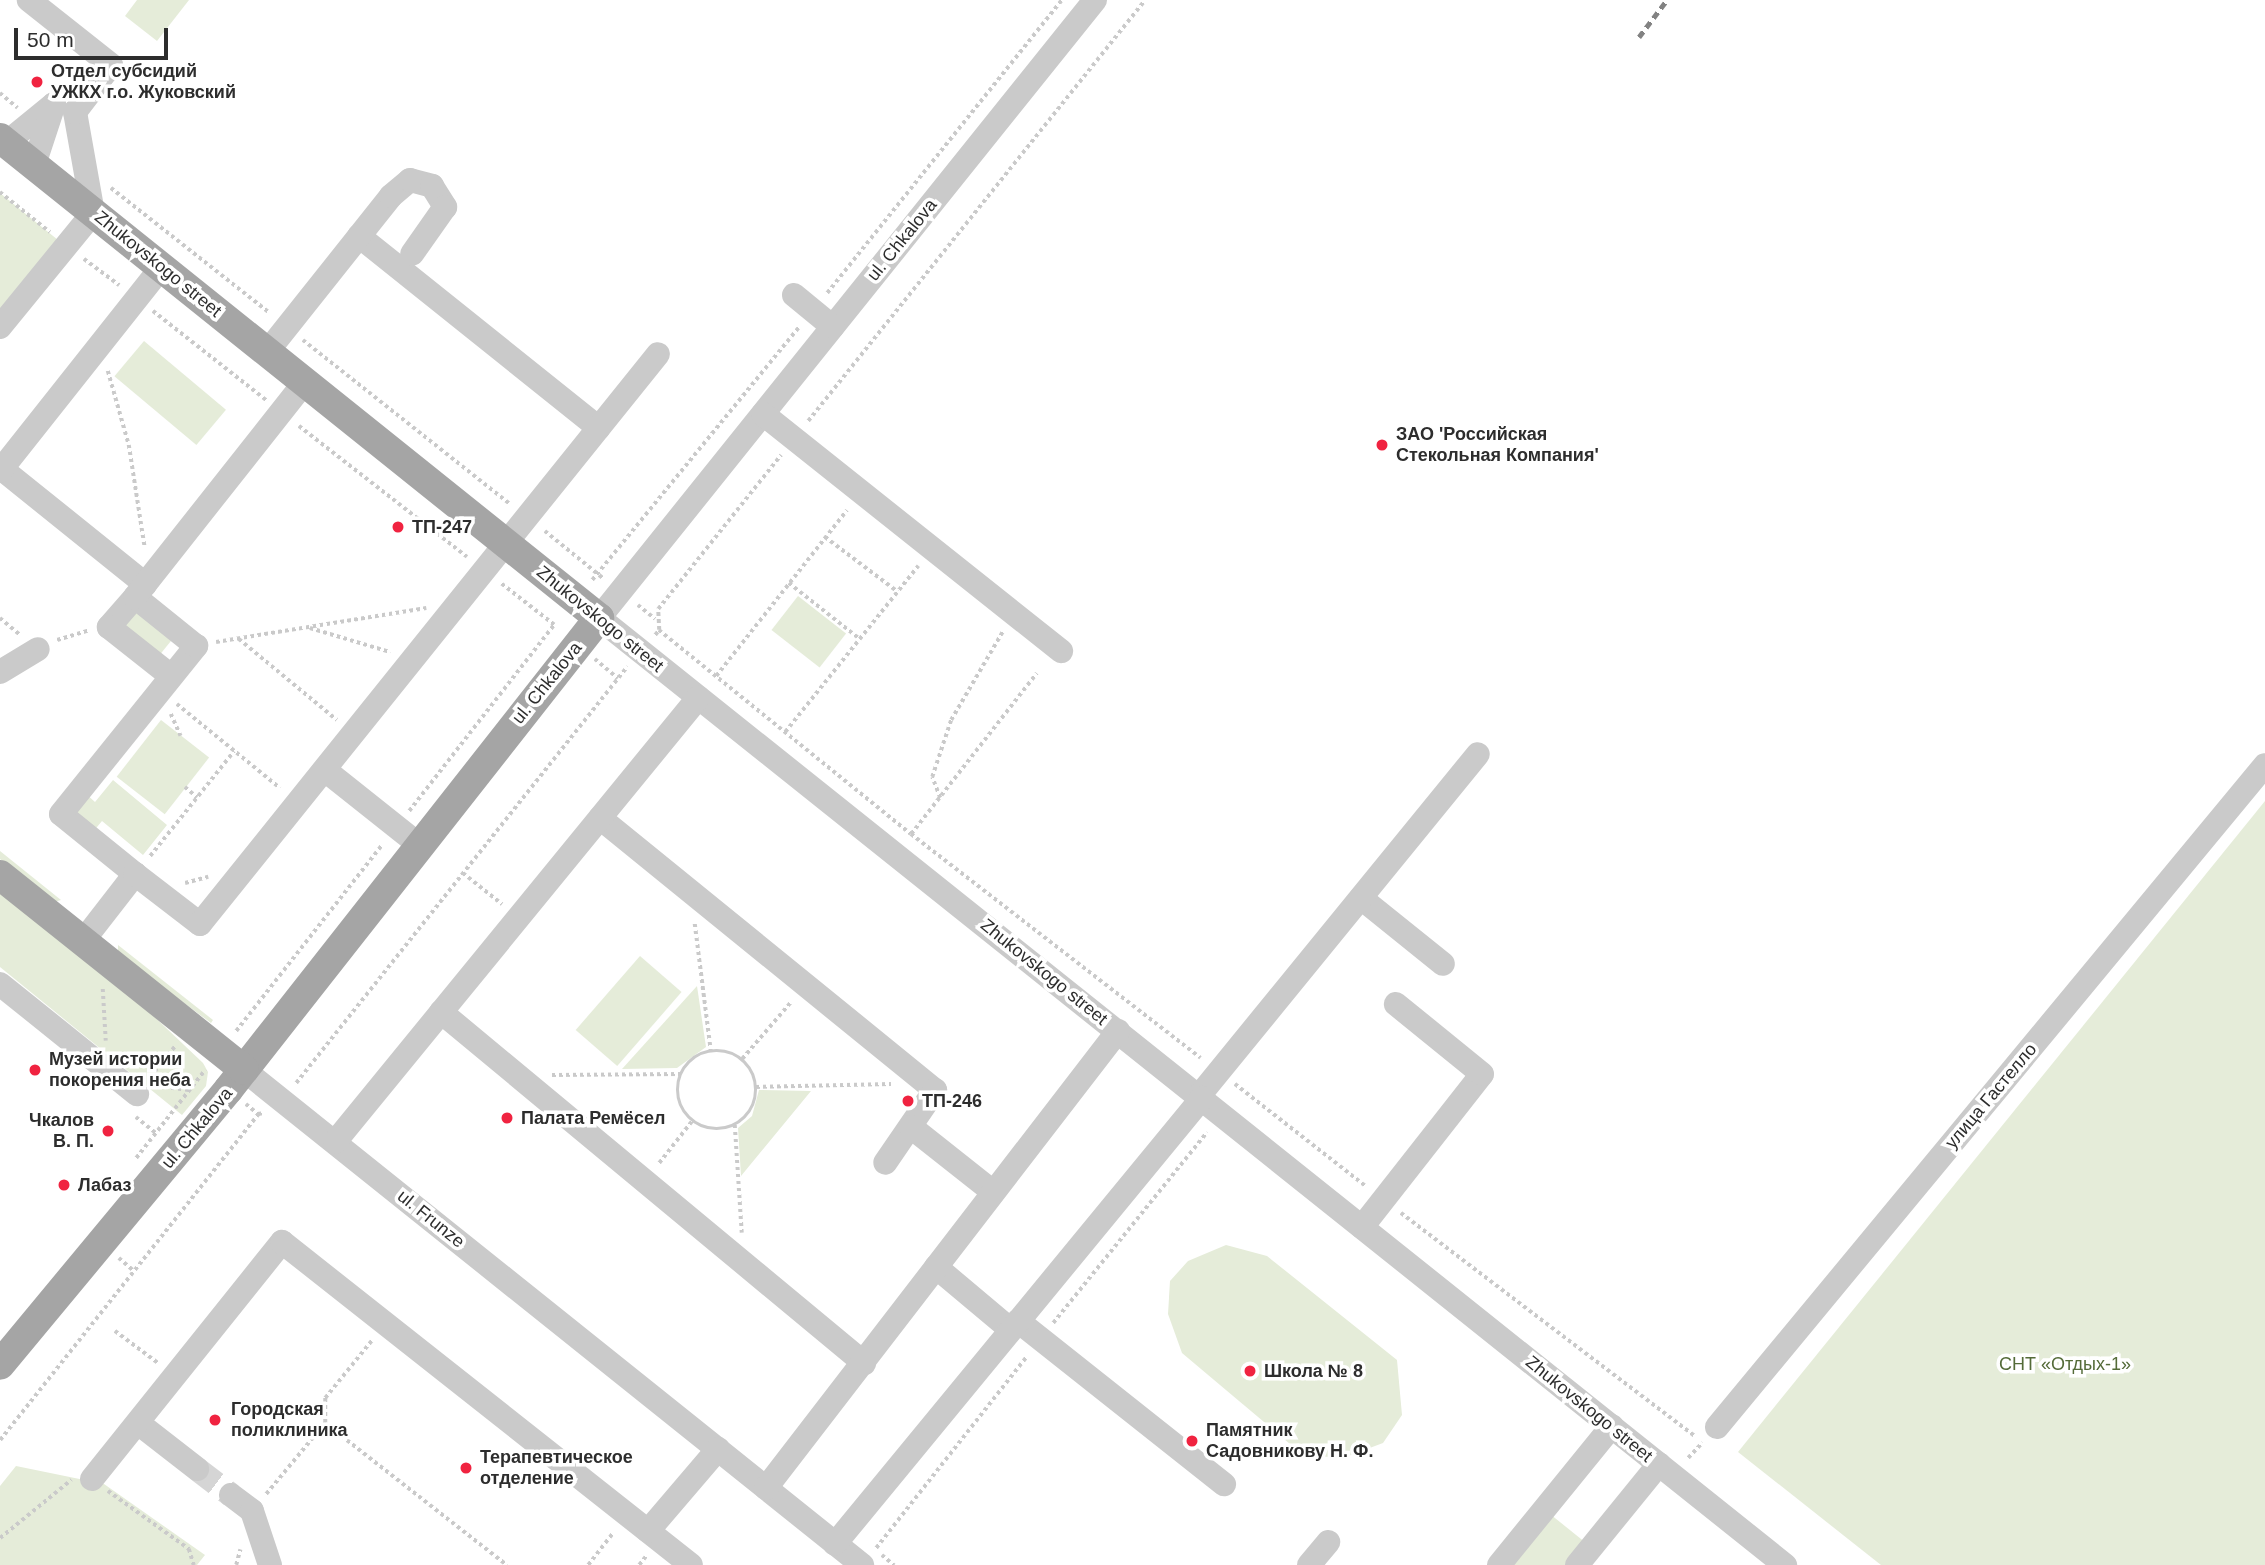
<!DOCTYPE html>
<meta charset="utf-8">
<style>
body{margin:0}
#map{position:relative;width:2265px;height:1565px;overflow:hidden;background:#fff;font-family:Helvetica,sans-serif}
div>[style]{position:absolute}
.green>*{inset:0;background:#e5ecd9;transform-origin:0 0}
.minor-tunnel>*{height:24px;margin-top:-12px;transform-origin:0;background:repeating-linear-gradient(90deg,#d5d5d5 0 24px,transparent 0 36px)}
.path>*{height:3.5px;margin-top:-1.75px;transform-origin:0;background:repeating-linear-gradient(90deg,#cacaca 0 3.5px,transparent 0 7px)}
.path>.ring{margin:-1.75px;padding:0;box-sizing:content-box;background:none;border:3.5px solid #cacaca;border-radius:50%}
.minor>*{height:24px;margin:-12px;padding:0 12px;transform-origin:12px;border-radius:12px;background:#cacaca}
.major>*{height:30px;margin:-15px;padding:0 15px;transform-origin:15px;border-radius:15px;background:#a5a5a5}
.rail>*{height:5px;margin-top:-2.5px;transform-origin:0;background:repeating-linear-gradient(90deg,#828282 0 7px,transparent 0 12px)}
.dots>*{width:19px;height:19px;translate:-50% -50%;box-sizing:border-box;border:4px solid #fff;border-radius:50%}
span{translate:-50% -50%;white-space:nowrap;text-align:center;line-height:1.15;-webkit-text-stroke:7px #fff;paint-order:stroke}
.poi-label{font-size:18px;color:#2d2d2d;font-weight:700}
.left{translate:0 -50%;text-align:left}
.right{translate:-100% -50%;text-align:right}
.street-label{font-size:18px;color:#2d2d2d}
.park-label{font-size:18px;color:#546b38}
.scale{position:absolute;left:14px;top:28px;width:154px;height:32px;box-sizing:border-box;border:4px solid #2d2d2d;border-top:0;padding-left:9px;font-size:21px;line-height:24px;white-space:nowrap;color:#2d2d2d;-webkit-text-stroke:5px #fff;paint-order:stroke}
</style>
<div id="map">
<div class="green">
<div style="clip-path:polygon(137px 0,189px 0,157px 41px,125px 16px)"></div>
<div style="clip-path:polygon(0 193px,58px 240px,0 313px)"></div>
<div style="left:144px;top:341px;width:107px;height:46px;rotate:40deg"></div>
<div style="left:798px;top:596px;width:61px;height:43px;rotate:38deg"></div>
<div style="left:136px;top:611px;width:46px;height:18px;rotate:39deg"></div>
<div style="left:161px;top:720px;width:61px;height:72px;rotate:38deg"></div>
<div style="clip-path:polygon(113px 780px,167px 825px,143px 855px,102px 821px,92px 833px,74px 818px,85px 793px,95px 802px)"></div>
<div style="clip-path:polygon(2265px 801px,2265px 1565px,1881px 1565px,1738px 1452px)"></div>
<div style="clip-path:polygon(0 851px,61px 900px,54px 902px,0 859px)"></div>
<div style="clip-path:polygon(0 890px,143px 1006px,203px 1063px,208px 1072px,206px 1086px,182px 1115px,0 967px)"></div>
<div style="clip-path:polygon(118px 945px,213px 1020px,211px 1023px,118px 954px)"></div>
<div style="left:640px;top:956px;width:55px;height:98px;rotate:41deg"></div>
<div style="clip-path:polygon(697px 986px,706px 1047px,677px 1068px,622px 1069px)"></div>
<div style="clip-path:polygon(759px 1090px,811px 1091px,741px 1176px,738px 1128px,752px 1116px)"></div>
<div style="clip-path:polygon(1226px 1245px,1267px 1256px,1397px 1360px,1402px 1415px,1383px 1443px,1343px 1458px,1303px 1455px,1182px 1353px,1168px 1314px,1170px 1281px,1188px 1261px)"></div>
<div style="clip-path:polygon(16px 1466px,104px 1484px,205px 1555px,197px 1565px,0 1565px,0 1486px)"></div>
<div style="clip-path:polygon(1550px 1514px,1586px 1543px,1568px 1565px,1508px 1565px)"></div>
</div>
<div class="minor-tunnel">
<div style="left:197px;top:1469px;width:43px;rotate:37.4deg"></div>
</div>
<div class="path">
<div style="left:0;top:93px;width:23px;rotate:40deg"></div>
<div style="left:111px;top:188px;width:202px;rotate:38.2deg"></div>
<div style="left:0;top:192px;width:64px;rotate:38.7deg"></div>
<div style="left:84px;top:259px;width:44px;rotate:36.6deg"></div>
<div style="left:827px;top:293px;width:376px;rotate:-51.3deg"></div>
<div style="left:153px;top:311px;width:144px;rotate:38.2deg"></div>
<div style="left:303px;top:340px;width:265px;rotate:38.4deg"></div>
<div style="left:108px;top:371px;width:77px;rotate:74.2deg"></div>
<div style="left:129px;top:445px;width:104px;rotate:81.2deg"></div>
<div style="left:808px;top:421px;width:539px;rotate:-51.32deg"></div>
<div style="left:299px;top:426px;width:213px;rotate:37.9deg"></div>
<div style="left:545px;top:531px;width:76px;rotate:39.1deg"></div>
<div style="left:825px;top:537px;width:91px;rotate:37deg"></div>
<div style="left:592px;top:580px;width:328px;rotate:-50.7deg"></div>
<div style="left:789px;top:583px;width:90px;rotate:38.3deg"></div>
<div style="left:638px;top:605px;width:22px;rotate:39deg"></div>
<div style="left:0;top:618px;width:25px;rotate:40deg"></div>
<div style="left:310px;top:628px;width:84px;rotate:16.7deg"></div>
<div style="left:659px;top:630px;width:324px;rotate:39deg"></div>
<div style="left:911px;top:834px;width:366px;rotate:37.7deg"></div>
<div style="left:655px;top:635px;width:6px;rotate:-51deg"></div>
<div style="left:659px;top:630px;width:21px;rotate:-93deg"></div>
<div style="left:658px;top:609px;width:197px;rotate:-51.4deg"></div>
<div style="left:239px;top:639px;width:127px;rotate:39.6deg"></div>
<div style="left:57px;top:640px;width:34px;rotate:-17deg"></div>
<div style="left:216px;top:642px;width:213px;rotate:-9.2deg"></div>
<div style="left:595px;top:659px;width:30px;rotate:40deg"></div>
<div style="left:716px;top:676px;width:211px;rotate:-51.7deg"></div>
<div style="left:177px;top:704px;width:133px;rotate:39.2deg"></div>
<div style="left:171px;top:714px;width:24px;rotate:66deg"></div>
<div style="left:785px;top:732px;width:213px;rotate:-51.3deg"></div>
<div style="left:185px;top:787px;width:16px;rotate:40deg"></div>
<div style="left:940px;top:798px;width:22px;rotate:-111deg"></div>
<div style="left:932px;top:777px;width:60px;rotate:-71.6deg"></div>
<div style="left:951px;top:720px;width:103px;rotate:-59.7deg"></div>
<div style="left:409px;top:811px;width:236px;rotate:-52.1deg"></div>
<div style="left:554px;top:625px;width:68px;rotate:-142.1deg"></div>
<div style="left:911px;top:834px;width:204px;rotate:-52deg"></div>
<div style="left:150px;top:856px;width:134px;rotate:-51.3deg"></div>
<div style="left:463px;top:873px;width:50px;rotate:38.5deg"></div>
<div style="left:185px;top:883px;width:24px;rotate:-15deg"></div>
<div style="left:695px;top:924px;width:128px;rotate:82.8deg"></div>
<div style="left:103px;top:989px;width:52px;rotate:86.7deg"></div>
<div style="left:236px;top:1031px;width:236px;rotate:-51.9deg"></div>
<div class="ring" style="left:678px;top:1051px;width:74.5px;height:74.5px"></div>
<div style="left:742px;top:1059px;width:75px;rotate:-49.3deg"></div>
<div style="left:552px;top:1075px;width:129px;rotate:-0.4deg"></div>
<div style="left:150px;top:1077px;width:41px;rotate:-50.9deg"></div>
<div style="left:296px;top:1083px;width:532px;rotate:-51.49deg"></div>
<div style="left:1235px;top:1084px;width:167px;rotate:38deg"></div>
<div style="left:157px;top:1086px;width:32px;rotate:7deg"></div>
<div style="left:756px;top:1087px;width:135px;rotate:-1.3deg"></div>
<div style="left:246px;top:1104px;width:16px;rotate:40deg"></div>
<div style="left:136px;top:1117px;width:26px;rotate:39deg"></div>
<div style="left:735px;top:1125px;width:108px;rotate:86.3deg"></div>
<div style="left:136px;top:1158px;width:112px;rotate:-51.9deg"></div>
<div style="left:659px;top:1163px;width:53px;rotate:-51.8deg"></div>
<div style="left:1401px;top:1213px;width:370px;rotate:37.2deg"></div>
<div style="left:119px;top:1258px;width:20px;rotate:41deg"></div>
<div style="left:1053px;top:1323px;width:245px;rotate:-51.1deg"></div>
<div style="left:115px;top:1331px;width:54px;rotate:36.7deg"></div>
<div style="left:325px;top:1423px;width:25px;rotate:-90deg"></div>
<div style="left:325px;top:1398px;width:76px;rotate:-50.9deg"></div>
<div style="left:0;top:1440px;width:416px;rotate:-51.6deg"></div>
<div style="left:258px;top:1114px;width:6px;rotate:-9deg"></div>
<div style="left:1688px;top:1458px;width:21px;rotate:-47deg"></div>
<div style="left:108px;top:1491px;width:100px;rotate:35.6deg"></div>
<div style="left:189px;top:1549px;width:17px;rotate:73deg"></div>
<div style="left:266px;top:1494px;width:92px;rotate:-50.3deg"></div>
<div style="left:325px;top:1423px;width:231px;rotate:38deg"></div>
<div style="left:0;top:1538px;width:92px;rotate:-39.2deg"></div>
<div style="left:876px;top:1548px;width:244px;rotate:-51.8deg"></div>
<div style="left:882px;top:1555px;width:16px;rotate:40deg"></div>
<div style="left:236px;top:1565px;width:16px;rotate:-75deg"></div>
<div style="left:588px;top:1565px;width:41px;rotate:-52deg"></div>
<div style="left:639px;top:1565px;width:11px;rotate:-52deg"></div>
</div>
<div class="minor">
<div style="left:1095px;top:0;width:792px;rotate:128.75deg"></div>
<div style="left:599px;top:618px;width:1518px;rotate:38.61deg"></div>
<div style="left:6px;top:143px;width:62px;rotate:-39.1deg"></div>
<div style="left:54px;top:104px;width:64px;rotate:108.2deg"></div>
<div style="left:359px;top:236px;width:307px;rotate:38.7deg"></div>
<div style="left:794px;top:295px;width:50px;rotate:39.4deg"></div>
<div style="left:0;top:327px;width:147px;rotate:-50.8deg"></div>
<div style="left:93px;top:213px;width:103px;rotate:-100.1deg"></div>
<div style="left:75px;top:112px;width:59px;rotate:-52.5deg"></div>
<div style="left:111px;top:65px;width:105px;rotate:-141.6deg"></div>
<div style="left:267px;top:352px;width:199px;rotate:-51.5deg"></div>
<div style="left:391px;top:196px;width:25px;rotate:-40deg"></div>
<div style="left:410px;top:180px;width:23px;rotate:15deg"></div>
<div style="left:432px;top:186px;width:25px;rotate:58deg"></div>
<div style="left:445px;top:207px;width:57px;rotate:125.1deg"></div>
<div style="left:763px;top:414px;width:381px;rotate:38.5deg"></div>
<div style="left:2px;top:469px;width:184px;rotate:38.8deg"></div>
<div style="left:0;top:471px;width:259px;rotate:-51.6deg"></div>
<div style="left:135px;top:597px;width:40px;rotate:131deg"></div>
<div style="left:109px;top:627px;width:79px;rotate:38.3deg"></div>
<div style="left:0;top:672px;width:44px;rotate:-31.2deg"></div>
<div style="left:325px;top:770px;width:119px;rotate:38.5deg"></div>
<div style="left:600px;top:818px;width:432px;rotate:39.1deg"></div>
<div style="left:935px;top:1090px;width:88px;rotate:124.4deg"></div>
<div style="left:135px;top:874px;width:95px;rotate:-141deg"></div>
<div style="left:61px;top:814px;width:216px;rotate:-51.2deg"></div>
<div style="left:196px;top:646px;width:78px;rotate:-141.2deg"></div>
<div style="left:135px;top:597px;width:274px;rotate:-51.7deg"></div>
<div style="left:1361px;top:898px;width:105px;rotate:38.8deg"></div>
<div style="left:83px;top:941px;width:85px;rotate:-52.2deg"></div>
<div style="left:135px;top:874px;width:82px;rotate:37.6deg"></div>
<div style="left:200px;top:924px;width:731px;rotate:-51.22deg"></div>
<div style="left:0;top:984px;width:176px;rotate:38.8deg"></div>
<div style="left:441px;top:1012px;width:550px;rotate:39.69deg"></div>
<div style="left:244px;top:1070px;width:792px;rotate:38.69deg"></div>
<div style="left:1199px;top:1096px;width:441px;rotate:-50.8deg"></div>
<div style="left:911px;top:1127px;width:105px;rotate:38.4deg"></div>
<div style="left:335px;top:1142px;width:574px;rotate:-50.73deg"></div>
<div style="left:1362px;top:1227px;width:194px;rotate:-51.9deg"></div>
<div style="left:1482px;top:1074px;width:111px;rotate:-140.9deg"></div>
<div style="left:936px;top:1267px;width:97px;rotate:40deg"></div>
<div style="left:1018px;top:1321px;width:263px;rotate:38.4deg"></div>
<div style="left:138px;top:1423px;width:75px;rotate:37.9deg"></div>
<div style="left:1717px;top:1427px;width:859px;rotate:-50.38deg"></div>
<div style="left:92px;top:1479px;width:304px;rotate:-51.3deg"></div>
<div style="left:282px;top:1242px;width:521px;rotate:38.3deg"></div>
<div style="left:766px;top:1488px;width:577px;rotate:-52.4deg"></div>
<div style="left:231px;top:1495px;width:26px;rotate:37deg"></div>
<div style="left:252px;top:1511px;width:57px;rotate:71.6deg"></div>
<div style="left:648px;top:1531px;width:108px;rotate:-49.5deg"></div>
<div style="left:835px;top:1544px;width:578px;rotate:-50.55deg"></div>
<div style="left:1309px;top:1565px;width:30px;rotate:-50deg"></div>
<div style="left:1499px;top:1565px;width:179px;rotate:-50.9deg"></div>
<div style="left:1577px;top:1565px;width:130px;rotate:-50.9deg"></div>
</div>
<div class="major">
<div style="left:0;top:138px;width:768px;rotate:38.71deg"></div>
<div style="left:599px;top:618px;width:600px;rotate:128.17deg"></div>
<div style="left:228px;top:1090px;width:357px;rotate:129.7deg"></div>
<div style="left:0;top:875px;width:312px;rotate:38.6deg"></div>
</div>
<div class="rail">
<div style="left:1639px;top:37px;width:46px;rotate:-52.9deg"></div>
</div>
<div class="dots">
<div style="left:37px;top:82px;background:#f02340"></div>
<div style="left:1382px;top:445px;background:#f02340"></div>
<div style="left:398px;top:527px;background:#f02340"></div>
<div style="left:35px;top:1070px;background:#f02340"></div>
<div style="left:908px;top:1101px;background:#f02340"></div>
<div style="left:507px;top:1118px;background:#f02340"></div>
<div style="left:108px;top:1131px;background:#f02340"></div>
<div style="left:64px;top:1185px;background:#f02340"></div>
<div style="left:1250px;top:1371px;background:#f02340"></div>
<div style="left:215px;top:1420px;background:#f02340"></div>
<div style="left:1192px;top:1441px;background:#f02340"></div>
<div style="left:466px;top:1468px;background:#f02340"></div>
</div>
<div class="poi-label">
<span class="left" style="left:51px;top:82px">Отдел субсидий<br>УЖКХ г.о. Жуковский</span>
<span class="left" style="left:1396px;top:445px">ЗАО 'Российская<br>Стекольная Компания'</span>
<span class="left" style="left:412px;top:527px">ТП-247</span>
<span class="left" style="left:49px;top:1070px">Музей истории<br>покорения неба</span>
<span class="left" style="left:922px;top:1101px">ТП-246</span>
<span class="left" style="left:521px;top:1118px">Палата Ремёсел</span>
<span class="right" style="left:94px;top:1131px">Чкалов<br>В. П.</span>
<span class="left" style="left:78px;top:1185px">Лабаз</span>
<span class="left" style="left:1264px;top:1371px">Школа № 8</span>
<span class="left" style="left:231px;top:1420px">Городская<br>поликлиника</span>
<span class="left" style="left:1206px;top:1441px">Памятник<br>Садовникову Н. Ф.</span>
<span class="left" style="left:480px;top:1468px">Терапевтическое<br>отделение</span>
</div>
<div class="street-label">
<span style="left:902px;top:240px;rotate:-51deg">ul. Chkalova</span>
<span style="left:158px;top:264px;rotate:39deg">Zhukovskogo street</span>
<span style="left:600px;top:619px;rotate:39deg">Zhukovskogo street</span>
<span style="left:547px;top:683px;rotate:-51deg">ul. Chkalova</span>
<span style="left:1044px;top:972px;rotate:39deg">Zhukovskogo street</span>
<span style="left:1991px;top:1096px;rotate:-50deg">улица Гастелло</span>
<span style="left:197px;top:1128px;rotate:-50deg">ul. Chkalova</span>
<span style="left:431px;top:1219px;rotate:39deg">ul. Frunze</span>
<span style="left:1589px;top:1409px;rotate:39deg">Zhukovskogo street</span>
</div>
<div class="park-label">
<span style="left:2065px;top:1364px">СНТ «Отдых-1»</span>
</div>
<div class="scale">50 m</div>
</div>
